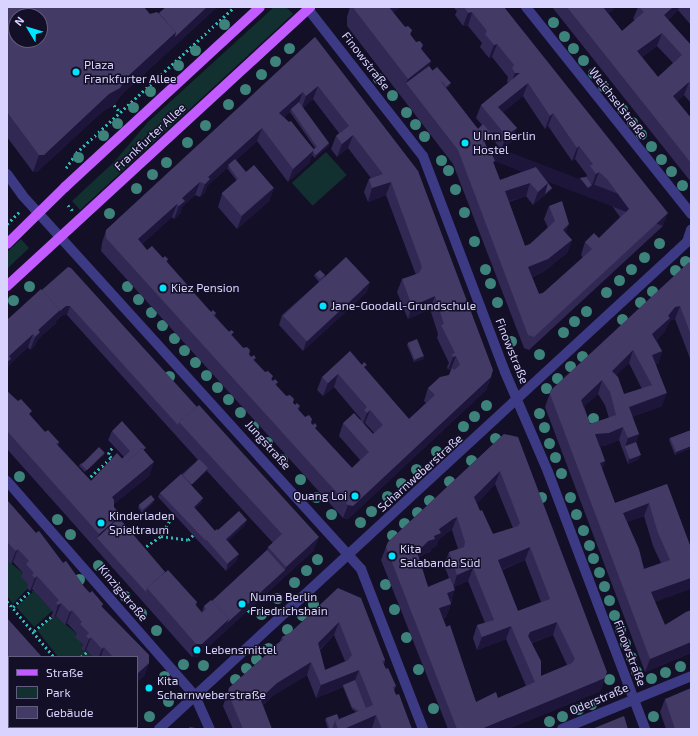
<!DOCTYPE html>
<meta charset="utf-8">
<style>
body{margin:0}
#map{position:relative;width:698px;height:736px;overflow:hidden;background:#130f26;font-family:"Exo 2",sans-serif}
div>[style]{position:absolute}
.green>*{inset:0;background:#12302f;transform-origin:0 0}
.path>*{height:2.5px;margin-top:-1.25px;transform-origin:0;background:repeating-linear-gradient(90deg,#2fb8b0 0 2px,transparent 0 5px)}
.minor>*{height:10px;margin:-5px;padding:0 5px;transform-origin:5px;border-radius:5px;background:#3d3a85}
.major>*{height:10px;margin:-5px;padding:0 5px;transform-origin:5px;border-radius:5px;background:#c25bff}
.trees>*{width:11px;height:11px;margin:-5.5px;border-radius:50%;background:#3d827b}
.wall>*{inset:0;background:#312854}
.shaded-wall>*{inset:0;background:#1d163a;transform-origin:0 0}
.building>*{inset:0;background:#433a66;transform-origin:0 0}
.dots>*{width:11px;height:11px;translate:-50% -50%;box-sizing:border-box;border:2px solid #130f26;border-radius:50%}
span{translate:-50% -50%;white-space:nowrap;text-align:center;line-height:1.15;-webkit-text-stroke:3px #130f26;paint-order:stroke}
.street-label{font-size:12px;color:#d9d4ff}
.poi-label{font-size:12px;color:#d9d4ff}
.left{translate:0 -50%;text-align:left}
.right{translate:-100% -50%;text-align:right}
.frame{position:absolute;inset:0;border:8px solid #d9d4ff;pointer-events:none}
.legend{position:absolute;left:8px;top:656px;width:130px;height:72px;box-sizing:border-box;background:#130f26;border:1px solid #625e7d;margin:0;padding:5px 7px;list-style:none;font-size:12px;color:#d9d4ff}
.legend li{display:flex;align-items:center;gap:8px;height:20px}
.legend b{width:20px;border:1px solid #625e7d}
.north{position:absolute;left:8px;top:8px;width:40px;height:40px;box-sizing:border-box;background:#130f26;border:1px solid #625e7d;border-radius:50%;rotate:308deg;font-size:11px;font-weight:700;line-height:16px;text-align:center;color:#d9d4ff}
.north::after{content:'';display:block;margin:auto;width:14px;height:18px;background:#00e5ff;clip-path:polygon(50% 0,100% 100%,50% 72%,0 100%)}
</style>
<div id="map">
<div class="green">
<div style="clip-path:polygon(274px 7px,286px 7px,293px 14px,80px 210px,72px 201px,114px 162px,148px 122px)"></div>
<div style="left:326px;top:152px;width:31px;height:46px;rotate:48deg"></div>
<div style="clip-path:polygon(21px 239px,29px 248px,7px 269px,7px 252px)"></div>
<div style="clip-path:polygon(7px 560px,24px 574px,30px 586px,13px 604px,7px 596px)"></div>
<div style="left:34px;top:591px;width:27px;height:24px;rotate:48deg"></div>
<div style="clip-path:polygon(56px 616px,78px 635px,76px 637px,84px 647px,81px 650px,84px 652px,86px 650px,93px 657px,58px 657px,37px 630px,52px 617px)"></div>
</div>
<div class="path">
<div style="left:114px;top:105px;width:9px;rotate:49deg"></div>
<div style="left:66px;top:168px;width:18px;rotate:-56deg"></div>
<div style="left:76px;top:153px;width:215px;rotate:-42.7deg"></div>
<div style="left:68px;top:205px;width:8px;rotate:50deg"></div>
<div style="left:7px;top:224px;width:18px;rotate:-45deg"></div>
<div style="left:87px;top:480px;width:33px;rotate:-43deg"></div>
<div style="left:111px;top:458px;width:5px;rotate:-127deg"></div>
<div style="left:108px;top:454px;width:9px;rotate:-58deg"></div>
<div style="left:161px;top:536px;width:27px;rotate:8deg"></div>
<div style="left:188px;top:540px;width:7px;rotate:-45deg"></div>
<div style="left:142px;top:549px;width:23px;rotate:-34deg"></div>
<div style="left:161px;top:536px;width:25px;rotate:-61deg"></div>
<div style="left:7px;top:601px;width:73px;rotate:50deg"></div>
<div style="left:13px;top:607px;width:25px;rotate:-43deg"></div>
<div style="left:248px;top:610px;width:6px;rotate:45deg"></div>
<div style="left:34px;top:631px;width:25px;rotate:-40deg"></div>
<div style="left:81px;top:657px;width:9px;rotate:-41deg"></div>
<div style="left:30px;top:729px;width:3px;rotate:-45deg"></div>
</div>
<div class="minor">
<div style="left:526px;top:7px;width:265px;rotate:51.4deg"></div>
<div style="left:308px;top:9px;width:187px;rotate:52deg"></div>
<div style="left:423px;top:156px;width:231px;rotate:69.2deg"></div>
<div style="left:505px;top:372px;width:109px;rotate:66.7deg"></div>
<div style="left:548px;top:472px;width:275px;rotate:69.3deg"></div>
<div style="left:7px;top:174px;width:26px;rotate:54deg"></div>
<div style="left:22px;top:195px;width:505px;rotate:47.81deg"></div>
<div style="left:361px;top:569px;width:172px;rotate:68.8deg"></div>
<div style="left:7px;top:481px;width:286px;rotate:48.8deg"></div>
<div style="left:195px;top:696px;width:36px;rotate:66deg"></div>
<div style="left:159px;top:729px;width:701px;rotate:-42.69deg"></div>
<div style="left:674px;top:254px;width:18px;rotate:-43deg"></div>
<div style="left:687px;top:242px;width:13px;rotate:-72deg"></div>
<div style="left:562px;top:729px;width:139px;rotate:-22.3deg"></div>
</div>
<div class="major">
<div style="left:7px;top:244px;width:81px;rotate:-44.5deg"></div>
<div style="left:65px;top:187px;width:265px;rotate:-42.7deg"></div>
<div style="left:7px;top:286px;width:412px;rotate:-42.6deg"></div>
</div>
<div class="trees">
<div style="left:553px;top:22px"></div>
<div style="left:224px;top:24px"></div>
<div style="left:564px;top:36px"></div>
<div style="left:289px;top:48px"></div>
<div style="left:573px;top:48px"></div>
<div style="left:195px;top:50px"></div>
<div style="left:583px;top:60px"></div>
<div style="left:275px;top:61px"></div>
<div style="left:178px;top:65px"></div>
<div style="left:593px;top:73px"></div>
<div style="left:261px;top:74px"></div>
<div style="left:378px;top:78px"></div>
<div style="left:603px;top:86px"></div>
<div style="left:245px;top:89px"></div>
<div style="left:150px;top:91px"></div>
<div style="left:392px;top:95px"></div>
<div style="left:228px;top:104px"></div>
<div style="left:133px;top:107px"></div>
<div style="left:622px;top:109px"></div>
<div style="left:406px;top:112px"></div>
<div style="left:632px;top:122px"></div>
<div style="left:117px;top:123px"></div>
<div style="left:415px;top:124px"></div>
<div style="left:205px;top:125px"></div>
<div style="left:641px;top:134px"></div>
<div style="left:103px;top:135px"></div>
<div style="left:424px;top:136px"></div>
<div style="left:187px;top:142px"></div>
<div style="left:651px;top:146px"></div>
<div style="left:78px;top:157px"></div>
<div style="left:661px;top:159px"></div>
<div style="left:441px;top:160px"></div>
<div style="left:166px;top:162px"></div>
<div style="left:448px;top:170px"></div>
<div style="left:671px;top:171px"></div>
<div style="left:152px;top:174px"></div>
<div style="left:682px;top:185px"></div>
<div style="left:136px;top:188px"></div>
<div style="left:455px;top:189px"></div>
<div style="left:464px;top:212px"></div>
<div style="left:109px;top:213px"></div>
<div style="left:474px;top:241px"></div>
<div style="left:659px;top:243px"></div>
<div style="left:644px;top:257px"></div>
<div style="left:685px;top:261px"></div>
<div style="left:485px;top:269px"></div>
<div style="left:631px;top:269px"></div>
<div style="left:675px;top:270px"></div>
<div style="left:619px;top:280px"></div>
<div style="left:490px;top:283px"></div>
<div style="left:29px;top:286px"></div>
<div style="left:127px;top:286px"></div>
<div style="left:652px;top:291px"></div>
<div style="left:606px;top:292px"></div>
<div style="left:138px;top:299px"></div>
<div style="left:13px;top:300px"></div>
<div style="left:497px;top:302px"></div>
<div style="left:640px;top:302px"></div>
<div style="left:586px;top:311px"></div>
<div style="left:151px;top:312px"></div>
<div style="left:622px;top:319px"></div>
<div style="left:574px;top:321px"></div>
<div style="left:162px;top:325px"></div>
<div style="left:563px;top:332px"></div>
<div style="left:174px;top:338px"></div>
<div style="left:511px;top:341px"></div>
<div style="left:184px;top:350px"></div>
<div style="left:539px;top:354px"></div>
<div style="left:582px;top:356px"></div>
<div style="left:195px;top:362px"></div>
<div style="left:570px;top:366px"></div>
<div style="left:206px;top:375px"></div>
<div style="left:169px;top:376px"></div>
<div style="left:557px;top:378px"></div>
<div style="left:217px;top:387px"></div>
<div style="left:546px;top:388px"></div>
<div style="left:228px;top:399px"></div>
<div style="left:486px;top:405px"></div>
<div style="left:240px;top:412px"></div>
<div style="left:539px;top:413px"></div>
<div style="left:474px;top:416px"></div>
<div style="left:593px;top:418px"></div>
<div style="left:253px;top:426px"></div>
<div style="left:463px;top:426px"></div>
<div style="left:544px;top:427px"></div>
<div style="left:495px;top:438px"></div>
<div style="left:267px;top:442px"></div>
<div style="left:549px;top:443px"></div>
<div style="left:436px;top:451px"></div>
<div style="left:555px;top:457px"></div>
<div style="left:282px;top:459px"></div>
<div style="left:471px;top:460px"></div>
<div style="left:416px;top:469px"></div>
<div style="left:561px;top:473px"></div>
<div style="left:19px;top:476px"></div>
<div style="left:300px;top:479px"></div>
<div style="left:449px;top:481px"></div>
<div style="left:401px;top:483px"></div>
<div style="left:387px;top:496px"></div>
<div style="left:316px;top:497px"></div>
<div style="left:541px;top:497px"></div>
<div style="left:570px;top:497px"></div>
<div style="left:429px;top:500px"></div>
<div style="left:371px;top:511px"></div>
<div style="left:417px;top:512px"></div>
<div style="left:331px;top:514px"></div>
<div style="left:576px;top:514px"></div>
<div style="left:57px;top:519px"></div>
<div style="left:360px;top:522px"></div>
<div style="left:404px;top:523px"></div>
<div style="left:583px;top:530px"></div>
<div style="left:70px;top:534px"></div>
<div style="left:392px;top:535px"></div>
<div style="left:589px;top:545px"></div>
<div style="left:593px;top:558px"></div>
<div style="left:317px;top:559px"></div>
<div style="left:98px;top:565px"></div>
<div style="left:306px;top:570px"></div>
<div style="left:599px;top:572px"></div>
<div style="left:79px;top:579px"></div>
<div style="left:294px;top:582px"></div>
<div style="left:385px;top:584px"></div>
<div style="left:604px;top:586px"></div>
<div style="left:125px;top:596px"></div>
<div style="left:277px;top:598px"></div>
<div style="left:609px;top:600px"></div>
<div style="left:313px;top:604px"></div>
<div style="left:394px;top:609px"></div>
<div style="left:141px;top:613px"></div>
<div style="left:261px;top:614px"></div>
<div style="left:302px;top:615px"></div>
<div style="left:614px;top:615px"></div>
<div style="left:287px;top:629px"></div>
<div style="left:620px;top:629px"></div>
<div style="left:156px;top:630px"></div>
<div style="left:406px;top:637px"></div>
<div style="left:625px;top:643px"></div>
<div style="left:268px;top:648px"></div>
<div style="left:631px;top:657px"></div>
<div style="left:256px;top:659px"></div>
<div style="left:183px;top:664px"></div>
<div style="left:203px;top:665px"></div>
<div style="left:680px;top:666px"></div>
<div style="left:246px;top:668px"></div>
<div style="left:418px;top:669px"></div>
<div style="left:636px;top:671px"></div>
<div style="left:665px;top:672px"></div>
<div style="left:164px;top:676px"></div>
<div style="left:651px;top:678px"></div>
<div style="left:235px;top:679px"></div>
<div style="left:609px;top:679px"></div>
<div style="left:168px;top:701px"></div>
<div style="left:591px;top:704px"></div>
<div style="left:433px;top:708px"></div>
<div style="left:578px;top:709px"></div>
<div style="left:149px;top:716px"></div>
<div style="left:562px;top:716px"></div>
<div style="left:653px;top:716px"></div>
<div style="left:549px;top:721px"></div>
</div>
<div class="wall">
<div style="clip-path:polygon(7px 7px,150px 14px,159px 13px,166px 7px,217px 7px,121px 95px,114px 105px,103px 111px,37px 172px,33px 172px,7px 137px)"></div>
<div style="clip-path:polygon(evenodd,350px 7px,400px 7px,393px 13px,405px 27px,412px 30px,410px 35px,431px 61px,429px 66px,432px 71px,450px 86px,446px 88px,478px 129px,482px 125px,476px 118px,481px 105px,508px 83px,507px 81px,508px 77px,492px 57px,489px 58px,480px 47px,482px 43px,468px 26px,463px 26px,455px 15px,457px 11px,453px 7px,504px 7px,663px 226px,529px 350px,524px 348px,453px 164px,347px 26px,347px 17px,350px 7px,523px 96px,545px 129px,548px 126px,572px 161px,575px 159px,587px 175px,586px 177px,580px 178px,580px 181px,587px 190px,594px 185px,602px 192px,620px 217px,599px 238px,585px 242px,581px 255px,583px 258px,543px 293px,539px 294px,532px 277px,543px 272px,567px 253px,572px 240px,566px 233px,549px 206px,544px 219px,548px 228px,530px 244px,525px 246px,509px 202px,526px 196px,533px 205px,551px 190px,552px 188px,536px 167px,500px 180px,494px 164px,484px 140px,490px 135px,501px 150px,512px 141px,517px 128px,503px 112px,523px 96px)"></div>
<div style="clip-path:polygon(evenodd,552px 7px,614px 7px,614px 9px,608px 13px,622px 31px,635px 20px,633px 19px,638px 7px,691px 7px,691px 25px,678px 10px,668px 20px,691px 45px,691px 103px,684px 95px,677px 101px,691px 118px,691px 182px,552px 7px,657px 46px,673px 63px,658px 77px,642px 57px,657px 46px)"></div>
<div style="clip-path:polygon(evenodd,315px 37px,418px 171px,491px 377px,486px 390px,348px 519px,343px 518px,101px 251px,102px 243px,106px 230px,315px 37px,313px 99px,339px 133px,336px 136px,331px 149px,337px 157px,348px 148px,371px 178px,369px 179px,364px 192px,368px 202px,386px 195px,416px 275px,402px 279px,397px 292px,408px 319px,430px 309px,438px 334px,437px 338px,449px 363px,447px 367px,448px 370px,451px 369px,449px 375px,428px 388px,424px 401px,426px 403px,409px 419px,365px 369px,322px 377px,317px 390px,323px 396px,334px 387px,361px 419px,360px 420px,343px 423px,339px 436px,360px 460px,352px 468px,298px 410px,300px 406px,295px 405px,276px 385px,278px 382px,273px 381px,271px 380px,273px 376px,265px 372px,215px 316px,216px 313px,211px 312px,167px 262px,168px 259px,163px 258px,147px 250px,142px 244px,172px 217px,174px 219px,180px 214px,182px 207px,195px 195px,200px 197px,205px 192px,207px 186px,227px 168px,237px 181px,222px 194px,218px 207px,237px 229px,269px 201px,274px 188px,246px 172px,236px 160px,257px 141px,288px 182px,309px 163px,312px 155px,315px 158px,329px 145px,329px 143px,303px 108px,313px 99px,315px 37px,290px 112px,315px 148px,314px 149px,284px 117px,290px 112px,315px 37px,365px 423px,374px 433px,373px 434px,364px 424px,365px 423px)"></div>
<div style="clip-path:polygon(evenodd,691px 264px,691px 361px,675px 319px,671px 320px,668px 324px,665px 331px,656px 340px,662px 351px,658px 364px,656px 364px,662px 406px,632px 417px,639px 434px,636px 442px,639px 459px,628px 464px,619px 440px,604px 446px,600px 446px,605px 461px,602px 469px,615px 503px,667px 484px,691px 548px,655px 602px,665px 625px,691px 610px,691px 653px,645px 672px,545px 407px,551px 390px,691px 264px,629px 363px,642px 389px,624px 394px,616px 375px,629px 363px,691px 264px,598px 394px,605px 405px,609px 418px,590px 424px,584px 406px,598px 394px,691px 264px,644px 516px,653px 546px,661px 563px,644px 569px,627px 522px,644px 516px)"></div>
<div style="clip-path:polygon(68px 267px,314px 550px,197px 657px,192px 657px,7px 449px,7px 391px,30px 415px,45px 432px,59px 442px,58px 445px,91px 481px,124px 457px,108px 440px,112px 431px,144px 451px,150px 475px,114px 504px,114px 507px,119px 518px,165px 572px,197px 602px,196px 606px,202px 612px,204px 606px,212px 601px,267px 550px,268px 547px,273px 543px,207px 471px,191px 485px,203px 498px,201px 503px,195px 508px,215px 531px,245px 525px,228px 541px,239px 554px,236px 561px,226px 571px,158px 497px,160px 493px,198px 460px,67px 315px,63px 315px,56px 321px,56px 323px,38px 339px,35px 345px,30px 350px,28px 347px,9px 365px,7px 370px,7px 320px,42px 290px)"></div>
<div style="clip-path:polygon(315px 274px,325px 275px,324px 277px,367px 292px,303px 351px,279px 325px,282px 315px,319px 282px,314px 276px)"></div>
<div style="clip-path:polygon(408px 343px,424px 356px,423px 359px,414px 362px,407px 345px)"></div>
<div style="clip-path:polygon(691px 430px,691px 448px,675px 455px,669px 440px,670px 438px)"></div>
<div style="clip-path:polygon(evenodd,504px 434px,601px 691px,508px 729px,448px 729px,381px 560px,388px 542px,504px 434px,495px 484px,513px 528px,493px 534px,480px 511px,477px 503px,495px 484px,504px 434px,452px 530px,458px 549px,449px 552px,444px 565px,449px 578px,428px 587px,419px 558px,424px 554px,430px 552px,432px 548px,436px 546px,439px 539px,448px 532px,452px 530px,504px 434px,525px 560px,541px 602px,518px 611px,502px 570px,525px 560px,504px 434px,468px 581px,485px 623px,477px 625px,473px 638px,477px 650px,506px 639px,526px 686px,498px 698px,476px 702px,443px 618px,446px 617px,451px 604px,454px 587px,468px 581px,504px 434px,553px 635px,567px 665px,541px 676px,532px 643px,553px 635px)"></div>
<div style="clip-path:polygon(105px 453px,104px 455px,85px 472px,79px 466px,80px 464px)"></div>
<div style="clip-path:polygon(7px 500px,36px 533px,39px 531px,63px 563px,66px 561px,85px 588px,90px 593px,92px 591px,103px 604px,102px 607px,149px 655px,149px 663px,144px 676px,137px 682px,137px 657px,93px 657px,86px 650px,84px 652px,81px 649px,83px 645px,75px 637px,77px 634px,67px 623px,65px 625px,56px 616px,54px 619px,51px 616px,53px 612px,52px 611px,32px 589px,30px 591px,27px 588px,28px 584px,21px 577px,23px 573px,13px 562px,11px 564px,7px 560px)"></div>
<div style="clip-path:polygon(154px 502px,142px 513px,138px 508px,139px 506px)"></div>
<div style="clip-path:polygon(evenodd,338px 588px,385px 660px,384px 665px,386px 669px,396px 686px,394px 691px,396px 695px,412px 729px,372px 729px,372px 728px,370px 729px,328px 729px,325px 720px,326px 718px,339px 719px,356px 712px,352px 709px,343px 687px,316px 698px,307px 675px,272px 696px,263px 705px,272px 729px,233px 729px,223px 706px,229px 688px,279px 643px,282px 637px,290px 633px,338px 588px,334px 635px,345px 661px,325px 670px,320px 650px,334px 635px)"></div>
<div style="clip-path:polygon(7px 618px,9px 657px,9px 665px,7px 663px)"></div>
<div style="clip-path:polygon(9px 693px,9px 710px,7px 708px,7px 695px)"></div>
<div style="clip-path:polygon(665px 699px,691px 729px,666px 729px,660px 712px)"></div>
</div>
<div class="shaded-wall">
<div style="clip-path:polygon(207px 7px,217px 7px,121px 95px,114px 105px,103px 111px,37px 172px,33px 172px,39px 155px,127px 77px,176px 32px)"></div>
<div style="clip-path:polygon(388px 7px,400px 7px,382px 23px)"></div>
<div style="clip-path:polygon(603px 7px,614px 7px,614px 9px,598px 20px)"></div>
<div style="clip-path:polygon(673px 7px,679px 7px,678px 10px,659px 28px,664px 15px)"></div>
<div style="clip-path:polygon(472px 12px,468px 26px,463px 26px,468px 13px)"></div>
<div style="clip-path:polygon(662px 33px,657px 46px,632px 64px,637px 51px)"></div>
<div style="clip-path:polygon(497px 44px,492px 57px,489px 58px,494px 45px)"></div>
<div style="clip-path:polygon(431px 61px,424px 79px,406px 83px,408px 79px)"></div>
<div style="clip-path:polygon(515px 73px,520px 73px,510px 86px)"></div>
<div style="clip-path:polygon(689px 82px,684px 95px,668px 109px,673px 96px)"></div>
<div style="clip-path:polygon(451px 83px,450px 86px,445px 89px,446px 87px)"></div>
<div style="clip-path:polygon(528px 83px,523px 96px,494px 120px,498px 107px)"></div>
<div style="clip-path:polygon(318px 86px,313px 99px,301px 110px,306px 96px)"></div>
<div style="clip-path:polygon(303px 92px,298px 105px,291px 109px,290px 112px,274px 126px,279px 113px)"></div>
<div style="clip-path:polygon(553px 113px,548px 126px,545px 129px,550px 116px)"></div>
<div style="clip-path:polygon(262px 128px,257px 141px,207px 186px,205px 192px,200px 197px,208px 177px)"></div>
<div style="clip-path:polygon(517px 128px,512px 141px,501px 150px,506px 136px)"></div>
<div style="clip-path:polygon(491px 133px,490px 135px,476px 146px,477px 144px)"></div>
<div style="clip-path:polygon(353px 135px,348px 148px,337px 157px,342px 144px)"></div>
<div style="clip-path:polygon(329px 143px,329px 145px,315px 158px,316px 155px)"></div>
<div style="clip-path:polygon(579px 146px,575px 159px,572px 161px,577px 148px)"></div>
<div style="clip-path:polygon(314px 150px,309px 163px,288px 182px,293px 169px)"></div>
<div style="clip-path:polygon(599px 172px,594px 185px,587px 190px,588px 188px,592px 185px,596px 174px)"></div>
<div style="clip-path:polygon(200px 182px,195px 195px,182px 207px,180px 214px,174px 219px,182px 198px)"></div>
<div style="clip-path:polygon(391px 182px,386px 195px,368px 202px,372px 188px)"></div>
<div style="clip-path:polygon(530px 183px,526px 196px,500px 204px,505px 191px)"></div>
<div style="clip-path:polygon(548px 183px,552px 188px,551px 190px,533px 205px,538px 192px)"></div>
<div style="clip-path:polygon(274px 188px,269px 201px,237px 229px,242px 216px)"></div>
<div style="clip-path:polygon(177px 204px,172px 217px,133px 252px,138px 239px)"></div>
<div style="left:668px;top:213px;width:14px;height:183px;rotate:111deg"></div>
<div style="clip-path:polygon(569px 224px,565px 237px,563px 230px)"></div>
<div style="clip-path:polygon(572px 240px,567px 253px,543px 272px,524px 280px,528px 267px)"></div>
<div style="clip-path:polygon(370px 283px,367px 292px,303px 351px,306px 342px)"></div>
<div style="clip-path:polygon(435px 296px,430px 309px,408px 319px,412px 306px)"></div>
<div style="clip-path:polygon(66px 306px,70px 306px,67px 315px,63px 315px,56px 321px,56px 323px,38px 339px,35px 345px,30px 350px,38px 330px,60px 310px)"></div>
<div style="clip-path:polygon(680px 306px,675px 319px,671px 320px,668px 324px,665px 331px,648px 347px,652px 334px,675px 307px)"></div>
<div style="clip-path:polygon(33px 334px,28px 347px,9px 365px,7px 370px,7px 361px,9px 356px)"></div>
<div style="clip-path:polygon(633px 350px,629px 363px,607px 384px,612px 371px)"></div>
<div style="clip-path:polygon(662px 351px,658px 364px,648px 368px,652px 355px)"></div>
<div style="clip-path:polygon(424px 356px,423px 359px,414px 362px,415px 360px)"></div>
<div style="clip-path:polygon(456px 356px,451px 369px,448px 370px,453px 357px)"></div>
<div style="clip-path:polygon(338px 374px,334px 387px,323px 396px,328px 383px)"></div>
<div style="clip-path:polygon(491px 377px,486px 390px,348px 519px,343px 518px,348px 505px)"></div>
<div style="clip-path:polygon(602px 380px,598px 394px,577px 413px,581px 400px)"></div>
<div style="clip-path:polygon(667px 393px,662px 406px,624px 420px,629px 407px)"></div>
<div style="clip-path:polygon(370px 410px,365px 423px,362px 426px,367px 413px)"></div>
<div style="clip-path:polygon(623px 427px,619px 440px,604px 446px,590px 447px,595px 434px)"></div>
<div style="clip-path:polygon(639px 434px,634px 447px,625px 447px,628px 438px)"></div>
<div style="clip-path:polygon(691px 446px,691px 448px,675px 455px,676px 452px)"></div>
<div style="clip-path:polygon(105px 453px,104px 455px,85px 472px,86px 470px)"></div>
<div style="clip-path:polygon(641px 455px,639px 459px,628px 464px,629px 459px)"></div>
<div style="clip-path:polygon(605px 461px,600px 474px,600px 463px)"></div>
<div style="clip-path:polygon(154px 462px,150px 475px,107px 510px,112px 497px)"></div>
<div style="clip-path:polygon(208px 468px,207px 471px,188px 488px,189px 486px)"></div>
<div style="clip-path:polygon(500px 471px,495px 484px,470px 510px,474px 497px)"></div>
<div style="clip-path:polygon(203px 498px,201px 503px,192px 512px,194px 507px)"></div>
<div style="clip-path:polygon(155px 500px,154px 502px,142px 513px,143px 511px)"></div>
<div style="clip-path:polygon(649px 503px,644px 516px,618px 526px,623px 513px)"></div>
<div style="clip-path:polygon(121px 515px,116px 528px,97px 538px,99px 534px)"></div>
<div style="clip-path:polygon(457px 517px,452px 530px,448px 532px,439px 539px,436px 546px,432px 548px,430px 552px,424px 554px,412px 565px,417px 552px,434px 536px,439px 529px,453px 519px)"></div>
<div style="clip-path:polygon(247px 520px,245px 525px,223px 546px,225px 541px)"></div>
<div style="clip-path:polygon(319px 537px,314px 550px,197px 657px,192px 657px,196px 644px,285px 570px,286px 567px)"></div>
<div style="clip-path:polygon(530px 547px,525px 560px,493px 573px,498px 560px)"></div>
<div style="clip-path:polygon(18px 549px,13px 562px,11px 564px,16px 551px)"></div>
<div style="clip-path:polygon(239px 554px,236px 561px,226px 571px,228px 563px)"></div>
<div style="clip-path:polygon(473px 568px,468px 581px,453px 588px,457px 575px)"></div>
<div style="clip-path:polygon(37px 576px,32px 589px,30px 591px,35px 578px)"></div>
<div style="clip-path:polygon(691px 578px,691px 589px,647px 605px,651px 592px)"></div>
<div style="clip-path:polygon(455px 590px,450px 603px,447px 593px)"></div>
<div style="clip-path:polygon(61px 603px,56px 616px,54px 619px,58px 605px)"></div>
<div style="clip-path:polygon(451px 604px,446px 617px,434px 621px,439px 608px)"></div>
<div style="clip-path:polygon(72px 610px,67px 623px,65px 625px,70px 612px)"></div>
<div style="clip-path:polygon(339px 622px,334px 635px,313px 656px,318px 643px)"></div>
<div style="clip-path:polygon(557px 622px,553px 635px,525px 645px,528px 636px,530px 632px)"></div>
<div style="clip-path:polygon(511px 626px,506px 639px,477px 650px,482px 637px)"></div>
<div style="clip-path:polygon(91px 637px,86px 650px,84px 652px,89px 639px)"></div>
<div style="clip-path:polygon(691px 642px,691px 653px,645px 672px,650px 659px)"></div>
<div style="clip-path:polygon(104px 647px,101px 657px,99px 657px,102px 649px)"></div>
<div style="clip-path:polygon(311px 662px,307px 675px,272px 696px,258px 709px,263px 696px,277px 683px)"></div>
<div style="clip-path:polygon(149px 663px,144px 676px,137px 682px,137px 674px)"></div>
<div style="clip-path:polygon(359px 670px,354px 683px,343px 685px,343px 687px,316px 698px,321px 685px)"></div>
<div style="clip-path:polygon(605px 678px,601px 691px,508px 729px,481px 729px)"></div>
<div style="clip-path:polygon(376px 715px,372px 728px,370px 729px,345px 729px,346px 728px)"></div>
<div style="clip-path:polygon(111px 727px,121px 727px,119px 729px,109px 729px)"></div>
</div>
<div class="building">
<div style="clip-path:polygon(evenodd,7px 7px,144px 7px,150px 14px,157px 12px,176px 32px,127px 77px,120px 88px,109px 94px,44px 155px,39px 155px,7px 112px,7px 7px,16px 16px,40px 16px,40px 40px,16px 40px,16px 16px)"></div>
<div style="clip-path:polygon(166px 7px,207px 7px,175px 37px,176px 32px,159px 13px)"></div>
<div style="clip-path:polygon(354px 7px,389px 7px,405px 27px,408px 26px,412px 30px,410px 34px,416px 42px,420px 41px,423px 45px,421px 49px,431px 61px,408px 79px,354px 9px)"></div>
<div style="clip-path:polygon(464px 7px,504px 7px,668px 213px,534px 337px,528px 335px,458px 150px,406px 83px,429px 66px,481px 133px,489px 154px,492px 154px,495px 161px,493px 162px,500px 180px,536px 167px,548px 183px,538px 192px,530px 183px,505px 191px,525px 246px,530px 244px,555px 221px,549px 206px,562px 201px,569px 224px,563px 230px,572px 240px,548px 259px,528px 267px,539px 294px,543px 293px,592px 249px,585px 242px,594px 233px,599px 238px,629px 209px,607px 179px,599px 172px,596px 174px,590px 166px,593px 164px,579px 146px,577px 148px,553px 113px,550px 116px,528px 83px,498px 107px,517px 128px,506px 136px,481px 105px,520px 73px,515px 73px,512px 68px,514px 65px,497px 44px,494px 45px,485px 34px,487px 31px,472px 12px,468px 13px)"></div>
<div style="clip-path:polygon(evenodd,567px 7px,603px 7px,622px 31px,644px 12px,639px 7px,673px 7px,664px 15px,691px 45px,691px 84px,689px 82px,673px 96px,691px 118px,691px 163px,567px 7px,662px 33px,682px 55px,658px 77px,637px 51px,662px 33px)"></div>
<div style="clip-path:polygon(evenodd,315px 37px,418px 171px,493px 370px,491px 377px,353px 506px,348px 505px,106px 238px,106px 230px,315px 37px,318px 86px,349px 126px,336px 136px,342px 144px,353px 135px,383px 174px,369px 179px,372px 188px,391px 182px,422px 267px,419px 273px,402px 279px,412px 306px,435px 296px,444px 324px,441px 325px,455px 353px,452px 354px,453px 357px,456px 356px,460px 365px,454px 370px,452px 368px,449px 375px,440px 377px,428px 388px,435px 395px,409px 419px,364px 367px,367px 365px,364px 362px,362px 365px,350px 351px,322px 377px,328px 383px,338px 374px,367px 407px,364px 410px,367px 413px,370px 410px,383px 425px,373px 434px,354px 413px,343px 423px,369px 452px,352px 468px,315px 428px,317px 426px,315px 423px,313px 425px,311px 423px,312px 419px,309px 415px,305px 417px,297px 408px,300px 406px,297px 403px,295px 405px,293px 403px,294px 399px,290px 395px,286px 396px,275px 384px,278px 382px,275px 379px,273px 381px,271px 379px,273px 376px,268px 371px,265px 372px,253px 360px,256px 358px,254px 355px,251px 357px,249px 355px,250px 350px,247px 347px,243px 348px,231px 335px,234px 332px,231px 330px,229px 332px,213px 315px,216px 313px,213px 310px,211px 312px,192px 291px,194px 289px,192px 286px,190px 288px,166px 261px,168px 259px,165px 256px,163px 258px,152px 246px,147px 250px,138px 239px,177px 204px,179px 206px,185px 201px,182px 198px,200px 182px,205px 184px,210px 179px,208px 177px,262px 128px,293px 169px,314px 150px,291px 121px,289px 122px,279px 113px,303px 92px,306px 96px,318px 86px)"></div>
<div style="clip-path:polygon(437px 67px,451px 83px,446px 87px,443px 82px,442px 83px,432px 71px)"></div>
<div style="clip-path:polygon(299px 102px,329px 143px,316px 155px,313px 152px,314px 149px,317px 147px,291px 109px)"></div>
<div style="clip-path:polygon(483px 124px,491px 133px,483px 139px,481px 133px,478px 129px)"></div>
<div style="clip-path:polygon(235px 159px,246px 172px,238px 179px,228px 165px)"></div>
<div style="left:254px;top:165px;width:30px;height:43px;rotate:49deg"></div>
<div style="clip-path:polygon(586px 177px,592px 185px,588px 188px,580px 178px)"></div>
<div style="clip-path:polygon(548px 183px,552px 188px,545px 194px)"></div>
<div style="left:346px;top:257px;width:35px;height:86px;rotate:47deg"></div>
<div style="clip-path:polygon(evenodd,689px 262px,691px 264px,691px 335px,680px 306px,675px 307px,668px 316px,670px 318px,652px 334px,662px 351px,652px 355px,667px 393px,629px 407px,639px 434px,628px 438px,623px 427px,609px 433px,595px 434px,605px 461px,600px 463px,615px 503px,667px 484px,691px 548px,691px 578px,651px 592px,665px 625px,686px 612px,691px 610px,691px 642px,650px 659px,550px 394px,551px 390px,689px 262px,633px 350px,652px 385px,624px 394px,618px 377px,612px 371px,633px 350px,689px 262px,602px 380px,610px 392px,616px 415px,590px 424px,581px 400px,602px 380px,689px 262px,649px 503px,658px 533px,670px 560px,644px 569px,639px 549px,623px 513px,649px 503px)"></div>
<div style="clip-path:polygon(68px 267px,71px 268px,197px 407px,179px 422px,178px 425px,70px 306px,66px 306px,60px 311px,60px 310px,42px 290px)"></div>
<div style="clip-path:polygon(320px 270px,325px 275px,320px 279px,315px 274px)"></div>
<div style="clip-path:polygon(41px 289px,60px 310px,38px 330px,40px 332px,35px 337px,33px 334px,9px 356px,11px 359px,7px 362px,7px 320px)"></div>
<div style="left:417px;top:339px;width:18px;height:10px;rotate:68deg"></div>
<div style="clip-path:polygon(7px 391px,18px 401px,21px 399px,32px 411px,29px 414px,45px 432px,48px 430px,59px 442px,56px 444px,91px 481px,117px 453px,126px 463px,142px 448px,154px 462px,112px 497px,114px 500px,114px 507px,121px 515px,99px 534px,7px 431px)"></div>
<div style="clip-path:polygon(199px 405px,319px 537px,286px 567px,268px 547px,282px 534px,179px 422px)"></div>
<div style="clip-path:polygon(122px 421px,146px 448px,143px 450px,142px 448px,126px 463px,122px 459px,130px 451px,112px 431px)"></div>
<div style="clip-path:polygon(691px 430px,691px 446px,676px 452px,670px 438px)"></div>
<div style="clip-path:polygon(evenodd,504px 434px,518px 437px,607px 672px,605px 678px,481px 729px,457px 729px,386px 547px,388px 542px,504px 434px,500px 471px,520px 523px,518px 526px,493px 534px,482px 510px,480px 511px,474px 497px,500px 471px,504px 434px,457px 517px,465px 542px,464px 547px,449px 552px,457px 575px,473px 568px,494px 620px,477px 625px,482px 637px,511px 626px,535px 682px,498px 698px,496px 692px,476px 702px,450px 625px,446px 627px,439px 608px,451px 604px,447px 593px,455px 590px,450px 578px,428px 587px,417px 552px,428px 541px,435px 539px,434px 536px,441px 533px,439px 529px,453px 519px,457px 517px,504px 434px,530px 547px,550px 599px,518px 611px,498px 560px,530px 547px,504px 434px,557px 622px,575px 659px,572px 663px,541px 676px,541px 661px,528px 636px,530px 632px,557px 622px)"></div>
<div style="left:636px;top:442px;width:14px;height:12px;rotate:69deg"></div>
<div style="left:99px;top:447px;width:8px;height:25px;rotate:45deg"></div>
<div style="left:199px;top:459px;width:13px;height:23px;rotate:45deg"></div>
<div style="clip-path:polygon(181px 474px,203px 498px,194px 507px,215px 531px,206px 539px,206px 541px,160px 493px)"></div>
<div style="left:151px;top:495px;width:6px;height:16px;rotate:51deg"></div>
<div style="clip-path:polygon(7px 500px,36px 533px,39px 531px,63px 563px,66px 561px,85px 588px,90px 593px,92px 591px,103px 604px,101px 606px,149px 655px,149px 663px,137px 674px,137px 657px,113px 657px,104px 647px,102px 649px,91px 637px,89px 639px,86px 636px,89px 633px,80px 624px,82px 622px,72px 610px,70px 612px,61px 603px,58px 605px,56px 603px,59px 600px,57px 598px,37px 576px,35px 578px,32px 575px,34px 573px,26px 564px,29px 561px,18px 549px,16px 551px,7px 542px)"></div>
<div style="left:239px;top:511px;width:12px;height:29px;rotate:48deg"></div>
<div style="clip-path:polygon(119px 518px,165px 572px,147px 588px,146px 592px,97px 538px)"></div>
<div style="left:217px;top:529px;width:33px;height:15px;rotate:49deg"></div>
<div style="clip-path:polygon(267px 550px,285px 570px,227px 623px,229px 619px,212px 601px)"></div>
<div style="clip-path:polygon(168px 570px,197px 602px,195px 604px,202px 613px,206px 609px,204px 606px,211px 600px,229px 619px,202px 644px,196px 644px,147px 588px)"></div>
<div style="clip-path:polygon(evenodd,338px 588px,361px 598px,385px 660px,382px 661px,386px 669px,388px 668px,396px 686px,393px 687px,396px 695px,399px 694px,412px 729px,382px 729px,376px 715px,346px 728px,346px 729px,338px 729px,335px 721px,373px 705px,359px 670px,321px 685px,311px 662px,277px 683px,263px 696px,261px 701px,272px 729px,243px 729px,228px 693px,229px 688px,264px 657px,269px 649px,283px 640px,282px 637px,290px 633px,338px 588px,339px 622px,352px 655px,347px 661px,325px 670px,318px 643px,339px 622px)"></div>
<div style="clip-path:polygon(7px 618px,42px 657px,9px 657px,9px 662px,7px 660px)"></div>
<div style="clip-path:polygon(355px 680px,366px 708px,359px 711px,352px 707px,343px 685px)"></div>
<div style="clip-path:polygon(691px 688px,691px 729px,675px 729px,665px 699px)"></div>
<div style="clip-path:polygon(9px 693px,9px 706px,7px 704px,7px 695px)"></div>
<div style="clip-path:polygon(337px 714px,339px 719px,335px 721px,332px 729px,330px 729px,326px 718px)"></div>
<div style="clip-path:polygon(624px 716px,628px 729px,592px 729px)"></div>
<div style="left:35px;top:727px;width:76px;height:3px"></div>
<div style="clip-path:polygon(190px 727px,196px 728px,196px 729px,188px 729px)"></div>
</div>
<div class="dots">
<div style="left:76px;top:72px;background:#00e5ff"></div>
<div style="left:465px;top:143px;background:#00e5ff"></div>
<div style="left:163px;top:288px;background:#00e5ff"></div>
<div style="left:323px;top:306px;background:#00e5ff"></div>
<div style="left:355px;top:496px;background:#00e5ff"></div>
<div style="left:101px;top:523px;background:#00e5ff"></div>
<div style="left:392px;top:556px;background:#00e5ff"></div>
<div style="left:242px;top:604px;background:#00e5ff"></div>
<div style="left:197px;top:650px;background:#00e5ff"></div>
<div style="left:149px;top:688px;background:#00e5ff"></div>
</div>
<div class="street-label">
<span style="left:366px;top:61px;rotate:52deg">Finowstraße</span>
<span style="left:618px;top:103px;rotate:52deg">Weichselstraße</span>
<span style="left:150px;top:137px;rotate:-43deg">Frankfurter Allee</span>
<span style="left:512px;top:351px;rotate:68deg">Finowstraße</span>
<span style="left:268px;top:445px;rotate:48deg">Jungstraße</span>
<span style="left:420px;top:473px;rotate:-42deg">Scharnweberstraße</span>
<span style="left:123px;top:593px;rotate:50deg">Kinzigstraße</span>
<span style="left:630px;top:653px;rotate:69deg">Finowstraße</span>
<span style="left:599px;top:699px;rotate:-23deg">Oderstraße</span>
</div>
<div class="poi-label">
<span class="left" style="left:84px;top:72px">Plaza<br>Frankfurter Allee</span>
<span class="left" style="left:473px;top:143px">U Inn Berlin<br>Hostel</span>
<span class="left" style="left:171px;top:288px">Kiez Pension</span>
<span class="left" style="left:331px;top:306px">Jane-Goodall-Grundschule</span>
<span class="right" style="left:347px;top:496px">Quang Loi</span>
<span class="left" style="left:109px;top:523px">Kinderladen<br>Spieltraum</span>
<span class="left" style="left:400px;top:556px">Kita<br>Salabanda Süd</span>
<span class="left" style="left:250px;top:604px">Numa Berlin<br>Friedrichshain</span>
<span class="left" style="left:205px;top:650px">Lebensmittel</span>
<span class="left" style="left:157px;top:688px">Kita<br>Scharnweberstraße</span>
</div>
<div class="frame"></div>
<ul class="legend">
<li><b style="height:5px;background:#c25bff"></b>Straße</li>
<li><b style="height:11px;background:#12302f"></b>Park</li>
<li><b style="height:11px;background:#433a66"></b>Gebäude</li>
</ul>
<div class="north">N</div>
</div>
